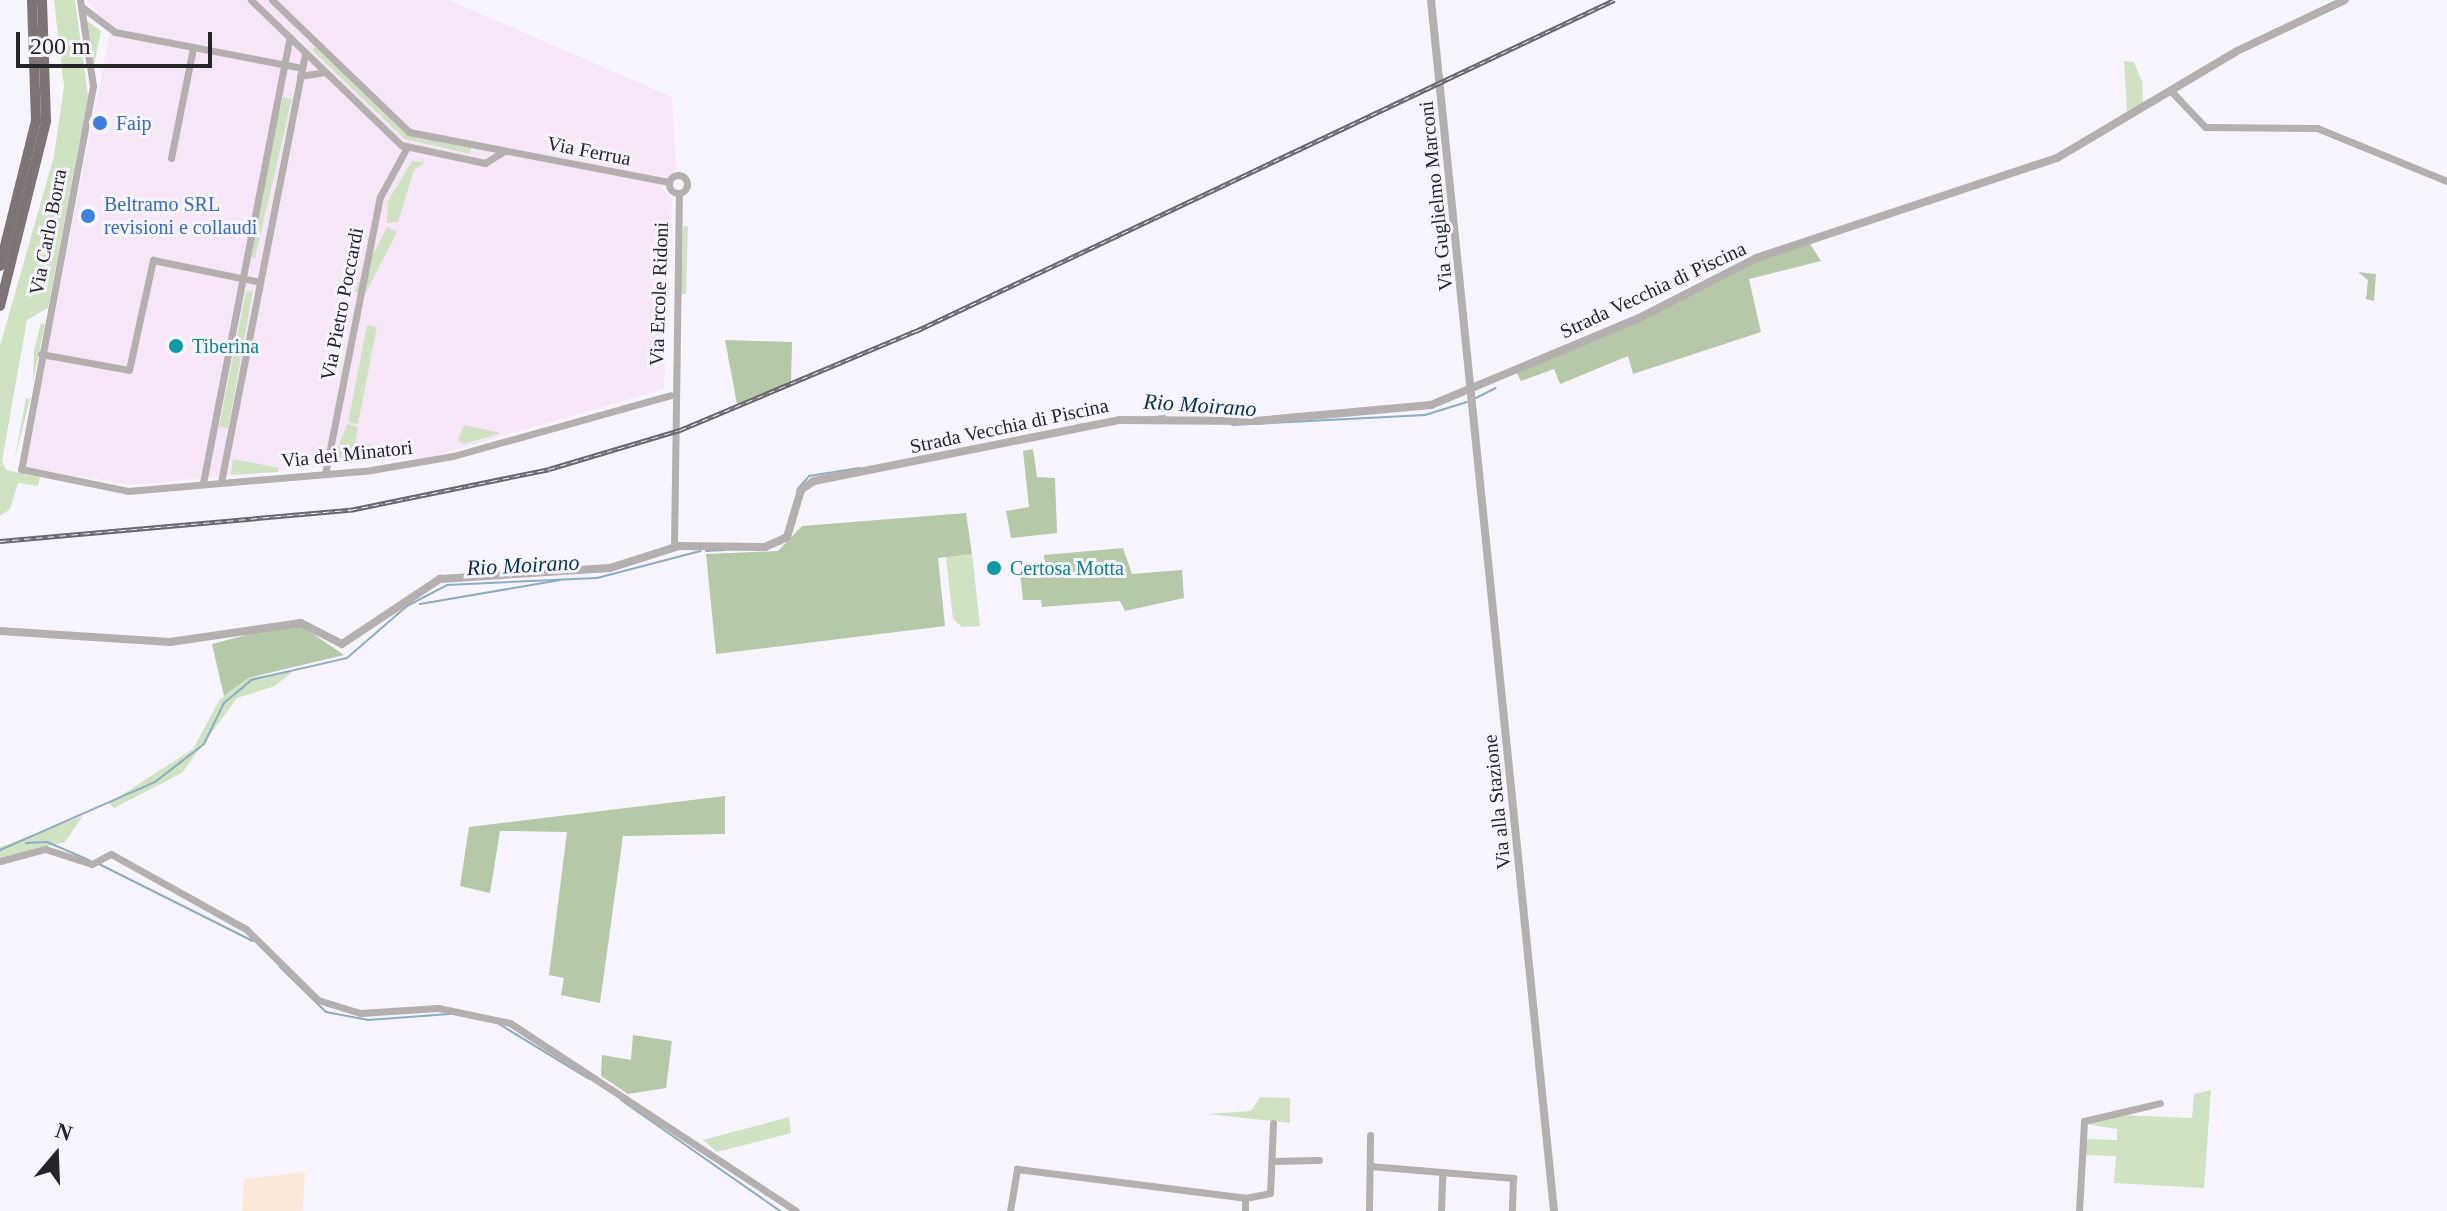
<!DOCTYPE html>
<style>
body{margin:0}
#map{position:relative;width:2447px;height:1211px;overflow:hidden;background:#f7f4fe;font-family:"Times New Roman",serif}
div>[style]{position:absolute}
.commercial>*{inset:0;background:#fce8d9}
.industrial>*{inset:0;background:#f7e6f8}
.green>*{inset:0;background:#cfe3c2;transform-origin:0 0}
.forest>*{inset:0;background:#b5c9a8}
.stream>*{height:2px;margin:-1px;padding:0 1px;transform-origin:1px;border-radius:1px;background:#8aadc4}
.minor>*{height:7px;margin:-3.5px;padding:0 3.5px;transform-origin:3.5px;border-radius:3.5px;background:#b5afb0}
.minor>.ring{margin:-3.5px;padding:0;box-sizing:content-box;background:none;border:7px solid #b5afb0;border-radius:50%}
.tertiary>*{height:8px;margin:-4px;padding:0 4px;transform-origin:4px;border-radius:4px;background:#b5afb0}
.primary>*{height:10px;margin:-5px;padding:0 5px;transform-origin:5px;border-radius:5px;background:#7e7476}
.rail>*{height:5px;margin-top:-2.5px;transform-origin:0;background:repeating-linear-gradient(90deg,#f7f4fe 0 6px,#69676d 0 12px);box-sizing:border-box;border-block:2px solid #69676d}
.dots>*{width:22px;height:22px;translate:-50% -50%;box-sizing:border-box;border:4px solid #f7f4fe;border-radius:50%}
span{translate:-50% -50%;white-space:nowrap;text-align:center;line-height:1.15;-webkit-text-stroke:6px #f7f4fe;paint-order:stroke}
.shop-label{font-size:20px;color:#366cbe}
.left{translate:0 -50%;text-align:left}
.street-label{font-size:20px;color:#252428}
.culture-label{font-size:20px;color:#0d838f}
.water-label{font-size:22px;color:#06344d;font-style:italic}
.north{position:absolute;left:16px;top:1115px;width:80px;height:80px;-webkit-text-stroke:6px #f7f4fe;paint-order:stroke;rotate:19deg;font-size:22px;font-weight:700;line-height:32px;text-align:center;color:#252428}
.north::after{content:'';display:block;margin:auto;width:28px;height:36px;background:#252428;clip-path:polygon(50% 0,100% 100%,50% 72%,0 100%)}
.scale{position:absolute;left:16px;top:32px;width:196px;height:36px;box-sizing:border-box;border:4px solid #252428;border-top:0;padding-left:10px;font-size:24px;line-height:28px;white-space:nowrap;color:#252428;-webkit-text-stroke:6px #f7f4fe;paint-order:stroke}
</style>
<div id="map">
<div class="commercial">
<div style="clip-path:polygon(305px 1172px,303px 1211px,242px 1211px,244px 1179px)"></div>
</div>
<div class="industrial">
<div style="clip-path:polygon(87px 0,449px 0,672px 97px,676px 169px,662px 188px,672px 200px,664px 389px,434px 456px,129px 485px,24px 467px,111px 28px)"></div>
</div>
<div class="green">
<div style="clip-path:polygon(54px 0,75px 0,88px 96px,48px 308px,27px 320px,2px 461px,6px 470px,40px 477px,38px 486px,18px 483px,10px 509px,0 516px,0 346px,54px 156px,64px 87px)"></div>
<div style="clip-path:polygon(86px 20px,101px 31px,93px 70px)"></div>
<div style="clip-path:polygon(317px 46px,411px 136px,471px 148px,470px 154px,405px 139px,312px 50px)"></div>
<div style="clip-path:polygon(2124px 61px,2134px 62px,2142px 82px,2143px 105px,2127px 112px)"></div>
<div style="left:283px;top:97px;width:9px;height:163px;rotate:13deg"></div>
<div style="clip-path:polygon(412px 161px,425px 162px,414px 170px,398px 222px,387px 223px,388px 201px)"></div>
<div style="clip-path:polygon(683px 226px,688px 226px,686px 294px,679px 294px)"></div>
<div style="left:387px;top:227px;width:11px;height:72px;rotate:27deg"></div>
<div style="clip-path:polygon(253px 291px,228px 428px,219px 427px,246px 292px)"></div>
<div style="clip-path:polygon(41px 323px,45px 324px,33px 382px,34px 350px)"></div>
<div style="left:367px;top:325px;width:10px;height:99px;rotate:11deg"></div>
<div style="clip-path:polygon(26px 398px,30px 399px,14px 462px)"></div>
<div style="clip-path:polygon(347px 424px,358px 427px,353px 457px,334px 458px)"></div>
<div style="clip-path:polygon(464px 425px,501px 433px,464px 444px,458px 440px)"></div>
<div style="clip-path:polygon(362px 443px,404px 452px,404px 454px,360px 457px)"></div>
<div style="clip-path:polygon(233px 459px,279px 468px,278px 472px,231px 475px)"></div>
<div style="clip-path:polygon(972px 554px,980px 626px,962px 627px,953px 619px,946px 557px)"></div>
<div style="clip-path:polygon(294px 670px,275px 686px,237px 698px,182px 773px,114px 808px,109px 803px,193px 749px,220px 699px,248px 678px)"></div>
<div style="clip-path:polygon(83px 816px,65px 842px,0 858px,0 847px)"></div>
<div style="clip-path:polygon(2211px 1090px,2204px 1188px,2114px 1183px,2116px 1156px,2084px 1155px,2085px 1139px,2117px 1140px,2117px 1129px,2086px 1124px,2118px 1115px,2192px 1118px,2194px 1094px)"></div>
<div style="clip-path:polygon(1260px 1097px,1290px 1098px,1290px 1123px,1207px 1114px,1251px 1111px)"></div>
<div style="clip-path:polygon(789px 1117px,791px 1133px,717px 1152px,703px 1140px)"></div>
</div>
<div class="forest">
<div style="clip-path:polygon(1810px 244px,1821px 261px,1749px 279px,1761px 332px,1633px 374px,1628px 356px,1560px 384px,1554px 369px,1521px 381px,1517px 373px,1749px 263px)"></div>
<div style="clip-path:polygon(2358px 272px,2376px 274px,2374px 301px,2366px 299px,2368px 280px)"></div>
<div style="clip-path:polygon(725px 340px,792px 342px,791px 385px,737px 404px)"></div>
<div style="clip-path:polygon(1033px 449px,1037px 477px,1055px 478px,1057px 533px,1011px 538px,1006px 511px,1029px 507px,1023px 451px)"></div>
<div style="clip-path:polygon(966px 513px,972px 554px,938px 558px,945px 626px,716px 654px,706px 554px,778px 551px,802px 526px)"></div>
<div style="clip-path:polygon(1123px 548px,1132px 574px,1182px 570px,1184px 598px,1125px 611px,1120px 601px,1042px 607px,1041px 600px,1023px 600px,1020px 572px,1045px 569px,1044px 555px)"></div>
<div style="clip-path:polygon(284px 625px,300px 625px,344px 655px,248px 678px,224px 696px,212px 644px)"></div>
<div style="clip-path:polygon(725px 796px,725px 834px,623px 836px,600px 1003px,561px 995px,564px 978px,549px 975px,567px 832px,500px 831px,490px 893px,460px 886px,469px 827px)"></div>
<div style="clip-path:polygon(633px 1035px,672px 1041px,666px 1088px,628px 1094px,601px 1076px,602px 1055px,631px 1060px)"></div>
</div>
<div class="stream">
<div style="left:1476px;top:398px;width:22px;rotate:-27deg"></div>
<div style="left:1077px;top:425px;width:88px;rotate:-5.8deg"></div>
<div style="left:1232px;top:425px;width:193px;rotate:-3deg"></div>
<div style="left:1425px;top:415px;width:44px;rotate:-17.2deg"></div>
<div style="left:797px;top:490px;width:18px;rotate:-49deg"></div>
<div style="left:809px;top:476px;width:51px;rotate:-9.1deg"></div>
<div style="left:706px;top:551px;width:19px;rotate:-3deg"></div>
<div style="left:420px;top:604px;width:142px;rotate:-9.7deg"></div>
<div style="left:26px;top:843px;width:21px;rotate:-3deg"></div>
<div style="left:47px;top:842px;width:46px;rotate:23.2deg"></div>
<div style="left:0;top:850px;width:169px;rotate:-23.7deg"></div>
<div style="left:155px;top:782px;width:62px;rotate:-37.8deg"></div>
<div style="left:204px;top:744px;width:46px;rotate:-64deg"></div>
<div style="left:224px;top:703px;width:35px;rotate:-40deg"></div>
<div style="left:251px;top:680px;width:98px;rotate:-12.9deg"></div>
<div style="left:347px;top:658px;width:79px;rotate:-40.9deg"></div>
<div style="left:407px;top:606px;width:45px;rotate:-27.7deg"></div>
<div style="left:447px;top:585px;width:150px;rotate:-2.7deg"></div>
<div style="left:597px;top:578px;width:107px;rotate:-14.6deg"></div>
<div style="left:99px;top:864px;width:172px;rotate:26.6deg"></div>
<div style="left:280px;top:967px;width:64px;rotate:44.4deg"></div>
<div style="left:326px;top:1012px;width:43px;rotate:10.8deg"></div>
<div style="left:368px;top:1020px;width:82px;rotate:-4.2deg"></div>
<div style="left:499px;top:1024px;width:105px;rotate:31.4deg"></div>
<div style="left:621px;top:1100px;width:194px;rotate:34.9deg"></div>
</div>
<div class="minor">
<div style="left:80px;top:0;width:87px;rotate:81.4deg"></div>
<div style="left:93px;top:86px;width:390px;rotate:100.6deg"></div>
<div style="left:21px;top:469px;width:109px;rotate:11.6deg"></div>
<div style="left:128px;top:491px;width:244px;rotate:-4.9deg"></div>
<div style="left:371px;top:470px;width:83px;rotate:-9.7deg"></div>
<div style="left:453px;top:456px;width:226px;rotate:-15.6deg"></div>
<div style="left:251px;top:0;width:209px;rotate:44deg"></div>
<div style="left:401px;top:145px;width:86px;rotate:12.1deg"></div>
<div style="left:485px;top:163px;width:22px;rotate:-32deg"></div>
<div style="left:272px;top:0;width:190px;rotate:43.9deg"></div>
<div style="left:409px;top:132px;width:264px;rotate:10.9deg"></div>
<div style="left:82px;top:7px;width:41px;rotate:37.1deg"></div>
<div style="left:115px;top:32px;width:190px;rotate:10.9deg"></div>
<div style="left:300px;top:76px;width:25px;rotate:-9deg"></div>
<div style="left:2172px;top:92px;width:48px;rotate:46.7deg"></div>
<div style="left:2205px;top:127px;width:112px;rotate:0.5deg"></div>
<div style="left:2317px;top:128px;width:140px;rotate:22.2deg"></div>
<div style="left:171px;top:158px;width:112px;rotate:-78.7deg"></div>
<div class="ring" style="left:669px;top:175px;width:11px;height:11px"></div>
<div style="left:41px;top:354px;width:89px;rotate:10.3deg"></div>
<div style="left:129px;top:370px;width:113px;rotate:-77.7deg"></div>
<div style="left:153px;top:260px;width:109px;rotate:11.6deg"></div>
<div style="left:325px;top:474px;width:282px;rotate:-78.8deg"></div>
<div style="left:380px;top:197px;width:57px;rotate:-61.6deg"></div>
<div style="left:221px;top:482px;width:437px;rotate:-78.9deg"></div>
<div style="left:203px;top:483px;width:454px;rotate:-79deg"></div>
<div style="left:674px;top:547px;width:353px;rotate:-89.2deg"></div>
<div style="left:0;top:861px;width:47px;rotate:-14.9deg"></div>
<div style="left:45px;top:849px;width:49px;rotate:17.7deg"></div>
<div style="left:92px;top:864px;width:21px;rotate:-28deg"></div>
<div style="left:111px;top:854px;width:154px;rotate:29.1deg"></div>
<div style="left:246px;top:929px;width:101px;rotate:44.6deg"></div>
<div style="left:318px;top:1000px;width:44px;rotate:17.2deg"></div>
<div style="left:360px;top:1013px;width:78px;rotate:-3.7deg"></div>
<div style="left:438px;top:1008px;width:74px;rotate:11.8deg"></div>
<div style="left:510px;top:1023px;width:342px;rotate:33.3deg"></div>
<div style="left:1272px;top:1161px;width:47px;rotate:-1.2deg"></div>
<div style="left:1370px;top:1166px;width:144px;rotate:4.8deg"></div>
<div style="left:1513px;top:1178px;width:33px;rotate:92deg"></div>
<div style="left:1010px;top:1211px;width:43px;rotate:-80.5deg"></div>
<div style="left:1017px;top:1169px;width:230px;rotate:7.2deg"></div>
<div style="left:1245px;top:1211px;width:13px;rotate:-90deg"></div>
<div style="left:1245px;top:1198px;width:25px;rotate:-11deg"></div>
<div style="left:1270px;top:1193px;width:70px;rotate:-87.5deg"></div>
<div style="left:1369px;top:1211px;width:76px;rotate:-89.2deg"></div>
<div style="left:1441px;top:1211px;width:38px;rotate:-88deg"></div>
<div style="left:2079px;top:1211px;width:90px;rotate:-86.8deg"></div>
<div style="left:2084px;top:1121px;width:78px;rotate:-13.3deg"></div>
</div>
<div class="tertiary">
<div style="left:1431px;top:0;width:1217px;rotate:84.2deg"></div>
<div style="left:0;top:631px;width:170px;rotate:3.7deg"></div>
<div style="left:170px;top:642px;width:132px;rotate:-8.3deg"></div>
<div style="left:301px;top:623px;width:46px;rotate:27.1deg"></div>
<div style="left:342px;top:644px;width:118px;rotate:-33.6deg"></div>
<div style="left:440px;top:579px;width:170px;rotate:-3.7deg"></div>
<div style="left:610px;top:568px;width:72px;rotate:-17.7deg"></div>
<div style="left:679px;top:546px;width:86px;rotate:0.7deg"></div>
<div style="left:765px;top:547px;width:24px;rotate:-24deg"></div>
<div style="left:787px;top:537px;width:49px;rotate:-73.4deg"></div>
<div style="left:801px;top:490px;width:16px;rotate:-35deg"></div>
<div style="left:814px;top:481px;width:312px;rotate:-11.3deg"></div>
<div style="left:1120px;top:420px;width:135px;rotate:0.4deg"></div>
<div style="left:1255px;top:421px;width:177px;rotate:-5.2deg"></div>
<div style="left:1431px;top:405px;width:223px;rotate:-22.7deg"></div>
<div style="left:1637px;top:319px;width:134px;rotate:-27.1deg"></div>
<div style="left:1756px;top:258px;width:317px;rotate:-18.4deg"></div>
<div style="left:2057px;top:158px;width:209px;rotate:-30.7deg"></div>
<div style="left:2237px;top:51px;width:119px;rotate:-25.3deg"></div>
</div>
<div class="primary">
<div style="left:0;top:266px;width:149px;rotate:-76.1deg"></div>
<div style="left:36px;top:121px;width:121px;rotate:-91.9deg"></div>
<div style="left:0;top:306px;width:191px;rotate:-76deg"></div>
<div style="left:46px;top:121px;width:121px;rotate:-91.9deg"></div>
</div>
<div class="rail">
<div style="left:0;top:541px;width:351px;rotate:-5.1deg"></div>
<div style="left:350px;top:510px;width:203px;rotate:-11.6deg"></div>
<div style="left:549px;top:469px;width:137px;rotate:-16.6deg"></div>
<div style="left:680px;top:430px;width:256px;rotate:-22.8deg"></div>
<div style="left:916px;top:331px;width:773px;rotate:-25.37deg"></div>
</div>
<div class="dots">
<div style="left:100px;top:123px;background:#3f7fe0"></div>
<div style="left:88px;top:216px;background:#3f7fe0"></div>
<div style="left:176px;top:346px;background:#0f9aa8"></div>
<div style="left:994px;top:568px;background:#0f9aa8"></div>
</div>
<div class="shop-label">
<span class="left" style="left:116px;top:123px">Faip</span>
<span class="left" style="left:104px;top:216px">Beltramo SRL<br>revisioni e collaudi</span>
</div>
<div class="street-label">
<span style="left:589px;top:151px;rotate:11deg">Via Ferrua</span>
<span style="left:1436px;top:196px;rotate:-96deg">Via Guglielmo Marconi</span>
<span style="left:48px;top:232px;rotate:-79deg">Via Carlo Borra</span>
<span style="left:1653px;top:290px;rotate:-25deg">Strada Vecchia di Piscina</span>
<span style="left:659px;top:294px;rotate:-88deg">Via Ercole Ridoni</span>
<span style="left:342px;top:304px;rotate:-79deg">Via Pietro Poccardi</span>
<span style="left:1009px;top:426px;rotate:-12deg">Strada Vecchia di Piscina</span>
<span style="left:347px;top:454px;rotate:-6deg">Via dei Minatori</span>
<span style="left:1497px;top:802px;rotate:-96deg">Via alla Stazione</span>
</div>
<div class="culture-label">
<span class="left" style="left:192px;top:346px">Tiberina</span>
<span class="left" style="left:1010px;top:568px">Certosa Motta</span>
</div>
<div class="water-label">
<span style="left:1200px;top:405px;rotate:4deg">Rio Moirano</span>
<span style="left:523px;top:565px;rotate:-3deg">Rio Moirano</span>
</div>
<div class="north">N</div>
<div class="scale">200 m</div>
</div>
